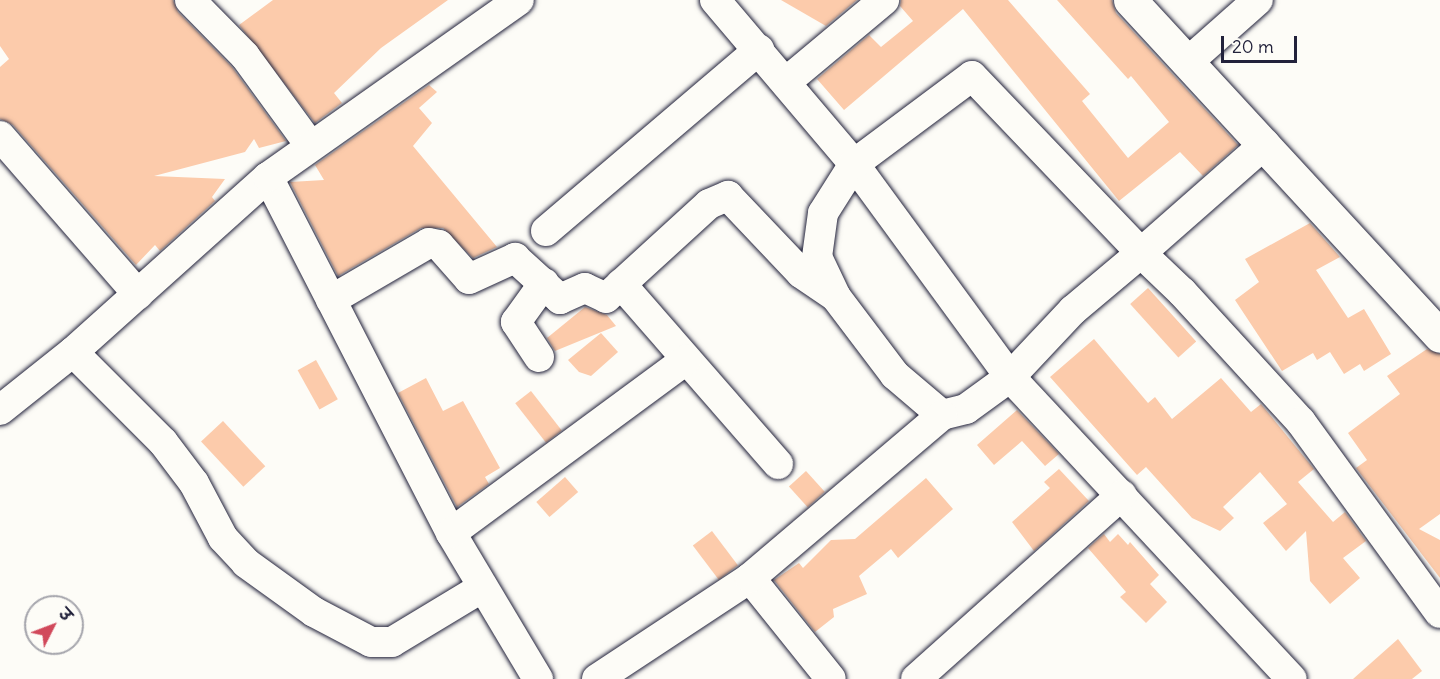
<!DOCTYPE html>
<meta charset="utf-8">
<style>
body{margin:0}
#map{position:relative;width:1440px;height:679px;overflow:hidden;background:#fdfcf7;font-family:Delius,"Playpen Sans Deva",sans-serif}
div>[style]{position:absolute}
.building>*{inset:0;background:#fccbab;transform-origin:0 0}
.roads{filter:drop-shadow(0 0 2px #22223b) drop-shadow(0 0 2px #22223b)}
.minor>*{height:30px;margin:-15px;padding:0 15px;transform-origin:15px;border-radius:15px;background:#fdfcf7}
.major>*{height:33px;margin:-16.5px;padding:0 16.5px;transform-origin:16.5px;border-radius:16.5px;background:#fdfcf7}
span{translate:-50% -50%;white-space:nowrap;text-align:center;line-height:1.15;-webkit-text-stroke:5px #fdfcf7;paint-order:stroke}
.north{position:absolute;left:24px;top:595px;width:60px;height:60px;box-sizing:border-box;background:#fdfcf7;border:2px solid #a5a5ac;border-radius:50%;rotate:48deg;font-size:16px;font-weight:700;line-height:24px;text-align:center;color:#22223b}
.north::after{content:'';display:block;margin:auto;width:21px;height:27px;background:#d1495b;clip-path:polygon(50% 0,100% 100%,50% 72%,0 100%)}
.scale{position:absolute;left:1221px;top:36px;width:76px;height:27px;box-sizing:border-box;border:3px solid #22223b;border-top:0;padding-left:8px;font-size:18px;line-height:21px;white-space:nowrap;color:#22223b;-webkit-text-stroke:4px #fdfcf7;paint-order:stroke}
</style>
<div id="map">
<div class="building">
<div style="clip-path:polygon(0 0,173px 0,178px 12px,232px 67px,286px 141px,259px 148px,254px 139px,245px 152px,154px 176px,225px 179px,212px 197px,215px 201px,160px 251px,155px 245px,136px 265px,13px 125px,0 119px,0 67px,9px 59px,0 46px)"></div>
<div style="clip-path:polygon(273px 0,448px 0,381px 48px,334px 93px,342px 103px,315px 123px,239px 25px)"></div>
<div style="clip-path:polygon(781px 0,857px 0,826px 26px)"></div>
<div style="clip-path:polygon(901px 0,1008px 0,1090px 94px,1082px 101px,1128px 158px,1169px 122px,1131px 76px,1128px 79px,1057px 0,1112px 0,1116px 13px,1238px 145px,1203px 176px,1180px 152px,1119px 201px,963px 9px,844px 110px,817px 79px,869px 35px,881px 47px,913px 21px,900px 6px)"></div>
<div style="clip-path:polygon(429px 85px,437px 92px,419px 108px,432px 123px,413px 146px,497px 247px,473px 258px,443px 228px,421px 228px,338px 276px,290px 182px,324px 180px,315px 165px)"></div>
<div style="clip-path:polygon(1310px 223px,1340px 257px,1316px 270px,1348px 318px,1364px 309px,1391px 354px,1364px 371px,1360px 364px,1344px 374px,1330px 352px,1317px 360px,1313px 353px,1282px 371px,1235px 300px,1259px 282px,1245px 259px)"></div>
<div style="left:1148px;top:288px;width:72px;height:24px;rotate:48deg"></div>
<div style="clip-path:polygon(585px 307px,607px 315px,616px 326px,555px 351px,547px 338px)"></div>
<div style="clip-path:polygon(601px 333px,618px 352px,591px 376px,579px 372px,568px 360px)"></div>
<div style="clip-path:polygon(1094px 339px,1148px 403px,1155px 397px,1172px 419px,1221px 378px,1251px 412px,1261px 404px,1314px 469px,1298px 482px,1333px 522px,1345px 512px,1366px 541px,1343px 558px,1360px 578px,1330px 604px,1310px 581px,1306px 531px,1286px 551px,1263px 523px,1287px 504px,1260px 472px,1223px 507px,1234px 518px,1220px 531px,1192px 518px,1146px 467px,1137px 475px,1050px 377px)"></div>
<div style="clip-path:polygon(1427px 349px,1440px 354px,1440px 514px,1419px 529px,1440px 540px,1440px 578px,1356px 468px,1367px 460px,1348px 433px,1400px 394px,1387px 376px)"></div>
<div style="left:316px;top:360px;width:45px;height:21px;rotate:61deg"></div>
<div style="clip-path:polygon(426px 378px,443px 411px,463px 401px,500px 468px,485px 477px,489px 484px,457px 507px,398px 393px)"></div>
<div style="left:531px;top:391px;width:50px;height:20px;rotate:52deg"></div>
<div style="clip-path:polygon(1017px 410px,1059px 454px,1045px 466px,1022px 441px,994px 465px,977px 445px)"></div>
<div style="left:223px;top:421px;width:62px;height:30px;rotate:47deg"></div>
<div style="clip-path:polygon(1059px 469px,1089px 501px,1034px 551px,1012px 522px,1050px 488px,1044px 482px)"></div>
<div style="left:806px;top:471px;width:28px;height:23px;rotate:48deg"></div>
<div style="left:565px;top:477px;width:20px;height:38px;rotate:49deg"></div>
<div style="clip-path:polygon(926px 478px,953px 509px,898px 558px,891px 549px,859px 576px,867px 594px,833px 609px,834px 617px,815px 632px,774px 580px,799px 563px,803px 568px,831px 540px,855px 539px)"></div>
<div style="left:712px;top:531px;width:43px;height:24px;rotate:53deg"></div>
<div style="clip-path:polygon(1104px 534px,1110px 542px,1118px 534px,1128px 545px,1130px 542px,1159px 575px,1150px 584px,1167px 602px,1146px 623px,1120px 597px,1126px 592px,1088px 548px)"></div>
<div style="clip-path:polygon(1398px 639px,1422px 671px,1412px 679px,1353px 679px)"></div>
</div>
<div class="roads">
<div class="minor">
<div style="left:190px;top:0;width:78px;rotate:45.5deg"></div>
<div style="left:245px;top:56px;width:110px;rotate:53.9deg"></div>
<div style="left:715px;top:0;width:215px;rotate:49.7deg"></div>
<div style="left:854px;top:164px;width:264px;rotate:53.8deg"></div>
<div style="left:1010px;top:377px;width:413px;rotate:47deg"></div>
<div style="left:1189px;top:61px;width:92px;rotate:-41.5deg"></div>
<div style="left:786px;top:82px;width:128px;rotate:-39.9deg"></div>
<div style="left:0;top:136px;width:210px;rotate:48.9deg"></div>
<div style="left:1265px;top:144px;width:165px;rotate:138.7deg"></div>
<div style="left:1141px;top:253px;width:89px;rotate:140deg"></div>
<div style="left:1073px;top:310px;width:92px;rotate:133.2deg"></div>
<div style="left:1010px;top:377px;width:54px;rotate:144deg"></div>
<div style="left:966px;top:409px;width:25px;rotate:166deg"></div>
<div style="left:942px;top:415px;width:62px;rotate:-139.6deg"></div>
<div style="left:895px;top:375px;width:98px;rotate:-127.1deg"></div>
<div style="left:836px;top:297px;width:44px;rotate:-115.4deg"></div>
<div style="left:817px;top:257px;width:44px;rotate:-82.2deg"></div>
<div style="left:823px;top:213px;width:58px;rotate:-57.7deg"></div>
<div style="left:854px;top:164px;width:147px;rotate:-36.7deg"></div>
<div style="left:972px;top:76px;width:245px;rotate:46.3deg"></div>
<div style="left:1141px;top:253px;width:57px;rotate:43.6deg"></div>
<div style="left:1182px;top:292px;width:176px;rotate:47.5deg"></div>
<div style="left:1301px;top:422px;width:236px;rotate:54deg"></div>
<div style="left:268px;top:177px;width:400px;rotate:62.8deg"></div>
<div style="left:451px;top:533px;width:170px;rotate:59.2deg"></div>
<div style="left:546px;top:231px;width:280px;rotate:-40.4deg"></div>
<div style="left:621px;top:284px;width:239px;rotate:48.9deg"></div>
<div style="left:331px;top:300px;width:113px;rotate:-30.2deg"></div>
<div style="left:429px;top:243px;width:10px;rotate:11deg"></div>
<div style="left:439px;top:245px;width:45px;rotate:48.6deg"></div>
<div style="left:469px;top:279px;width:51px;rotate:-24.5deg"></div>
<div style="left:515px;top:258px;width:61px;rotate:42.3deg"></div>
<div style="left:560px;top:299px;width:27px;rotate:-24deg"></div>
<div style="left:585px;top:288px;width:23px;rotate:25deg"></div>
<div style="left:606px;top:298px;width:139px;rotate:-42.4deg"></div>
<div style="left:709px;top:204px;width:21px;rotate:-23deg"></div>
<div style="left:728px;top:196px;width:106px;rotate:46.5deg"></div>
<div style="left:801px;top:273px;width:42px;rotate:34.4deg"></div>
<div style="left:73px;top:352px;width:127px;rotate:45deg"></div>
<div style="left:163px;top:442px;width:51px;rotate:52.9deg"></div>
<div style="left:194px;top:483px;width:62px;rotate:62.2deg"></div>
<div style="left:223px;top:538px;width:34px;rotate:47deg"></div>
<div style="left:246px;top:563px;width:84px;rotate:35.8deg"></div>
<div style="left:314px;top:612px;width:64px;rotate:27.8deg"></div>
<div style="left:371px;top:642px;width:21px"></div>
<div style="left:392px;top:642px;width:106px;rotate:-31.1deg"></div>
<div style="left:539px;top:357px;width:42px;rotate:-123.3deg"></div>
<div style="left:516px;top:322px;width:48px;rotate:-54.3deg"></div>
<div style="left:0;top:410px;width:93px;rotate:-38.5deg"></div>
<div style="left:73px;top:352px;width:262px;rotate:-41.9deg"></div>
<div style="left:268px;top:177px;width:307px;rotate:-35.2deg"></div>
<div style="left:451px;top:533px;width:292px;rotate:-36.4deg"></div>
<div style="left:750px;top:578px;width:129px;rotate:51.3deg"></div>
<div style="left:597px;top:679px;width:183px;rotate:-33.4deg"></div>
<div style="left:750px;top:578px;width:252px;rotate:-40.3deg"></div>
<div style="left:916px;top:679px;width:276px;rotate:-41.8deg"></div>
</div>
<div class="major">
<div style="left:1130px;top:0;width:457px;rotate:47.3deg"></div>
</div>
</div>
<div class="north">उ</div>
<div class="scale">20 m</div>
</div>
